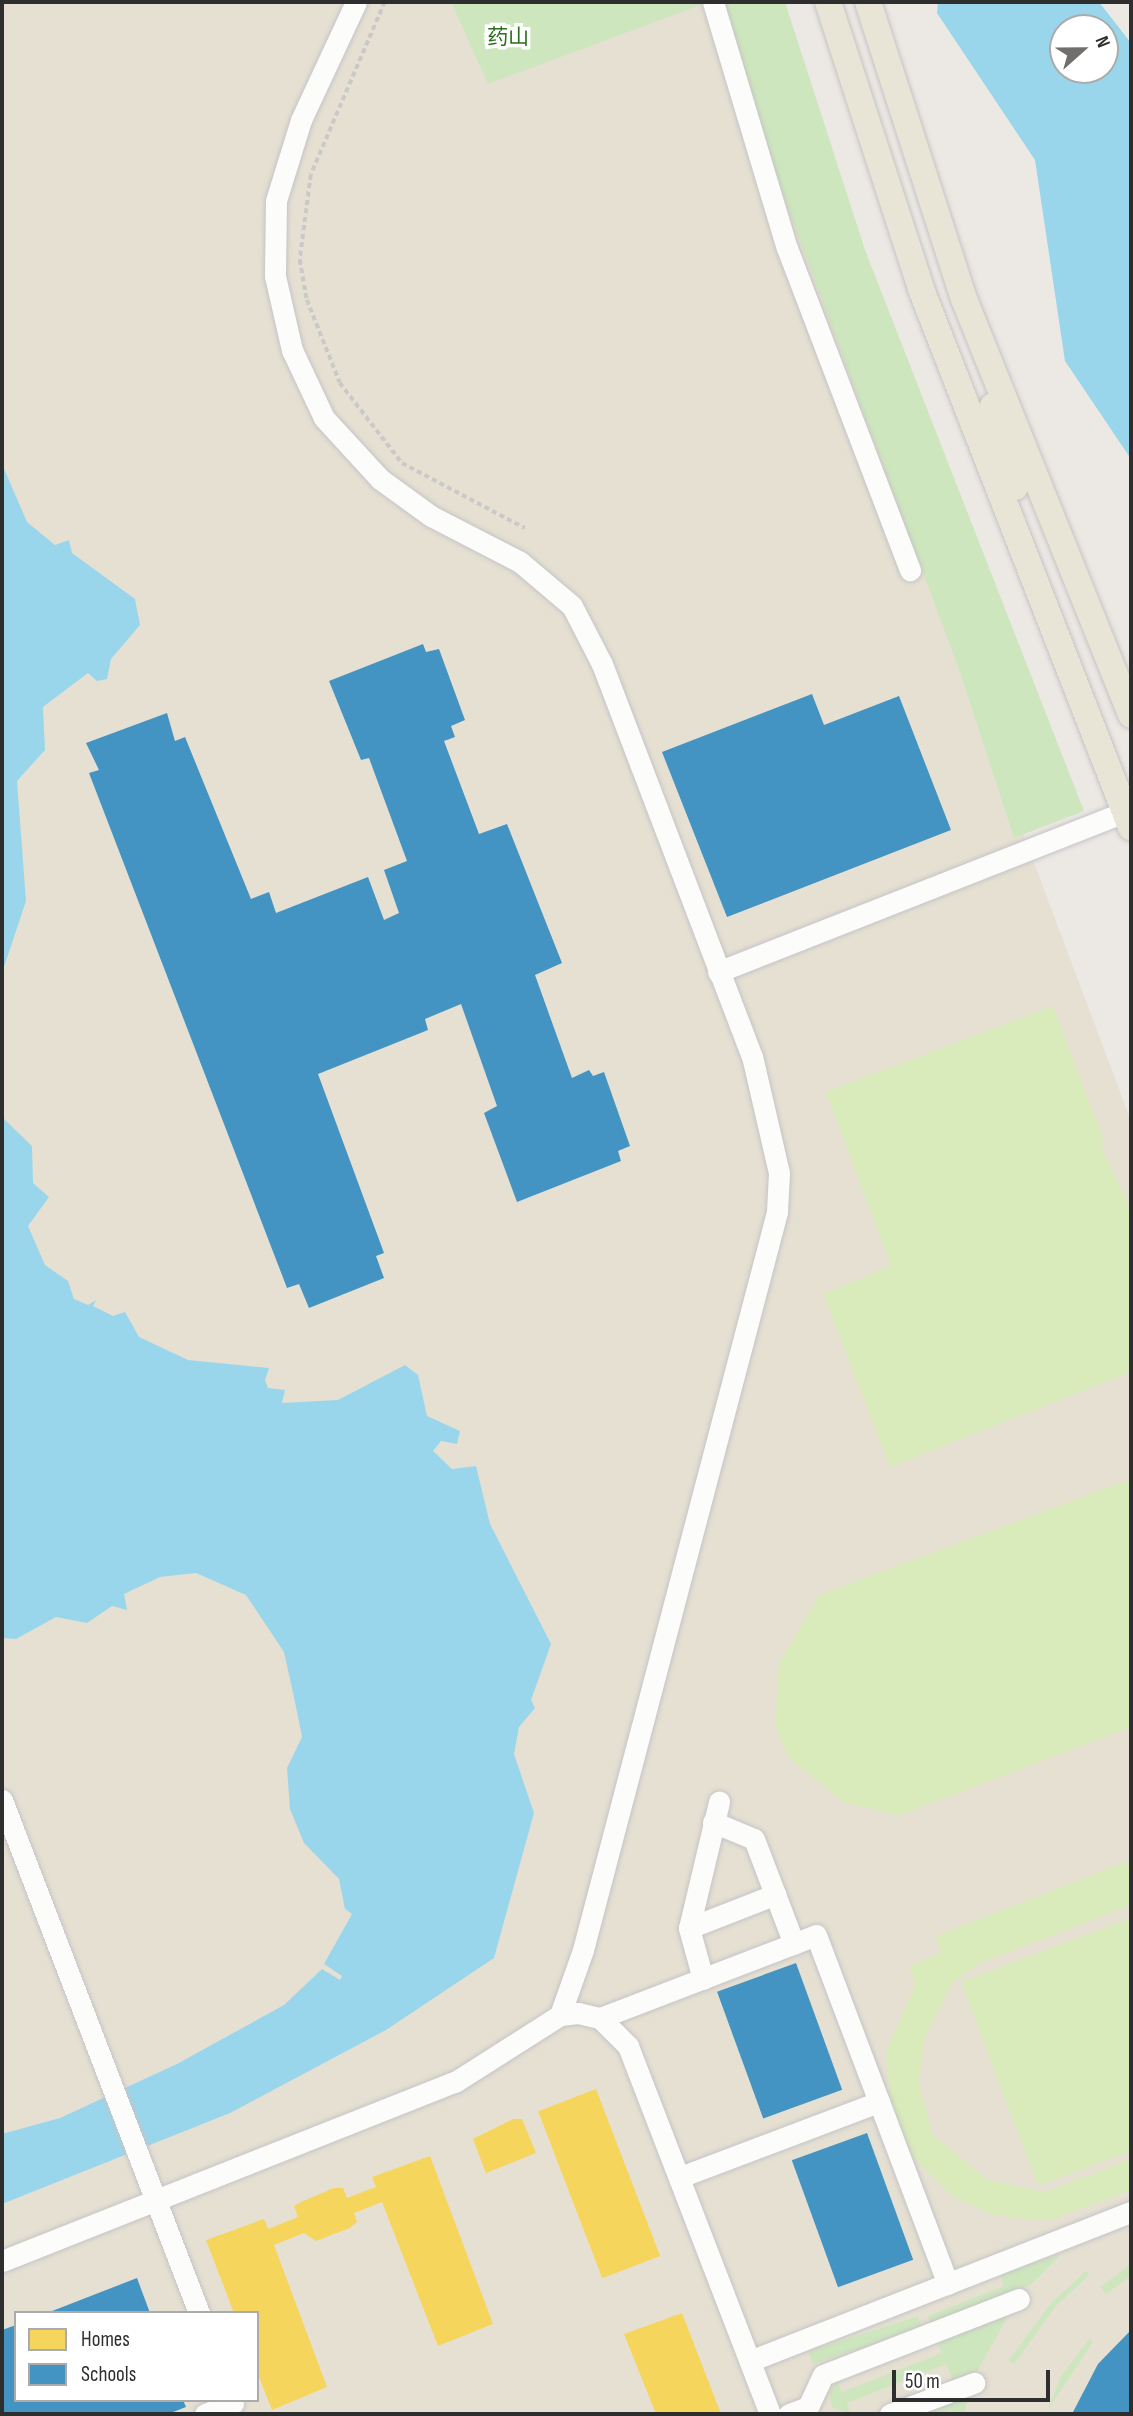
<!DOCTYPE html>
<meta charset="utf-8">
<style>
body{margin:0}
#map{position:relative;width:1133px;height:2416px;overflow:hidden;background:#ece8e4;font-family:"Sofia Sans Condensed","Noto Sans SC",sans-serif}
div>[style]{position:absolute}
.education>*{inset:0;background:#e6e0d3}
.green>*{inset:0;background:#cee6be;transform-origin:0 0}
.pitch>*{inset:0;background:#d9eabb}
.water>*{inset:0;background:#99d6ec}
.homes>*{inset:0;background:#f6d55c;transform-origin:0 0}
.schools>*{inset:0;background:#4393c3;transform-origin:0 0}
.path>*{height:3.5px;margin-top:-1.75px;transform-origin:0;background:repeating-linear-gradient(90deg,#c9c9c8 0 5px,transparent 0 8.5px)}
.roads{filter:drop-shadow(0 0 2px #c5c4c5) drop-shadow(0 0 2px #c5c4c5)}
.minor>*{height:21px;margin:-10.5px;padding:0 10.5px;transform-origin:10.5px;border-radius:10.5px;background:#fcfcfb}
.major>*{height:26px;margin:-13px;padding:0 13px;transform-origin:13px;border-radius:13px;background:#e8e4d6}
span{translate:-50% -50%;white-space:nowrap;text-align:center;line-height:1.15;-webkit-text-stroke:7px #fff;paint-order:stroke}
.park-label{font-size:21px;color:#2c6e1b}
.frame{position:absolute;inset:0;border:4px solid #2e2e2e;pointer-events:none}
.legend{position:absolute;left:14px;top:2311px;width:245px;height:91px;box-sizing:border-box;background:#fff;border:2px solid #ababab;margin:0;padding:9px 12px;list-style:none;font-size:21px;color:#2e2e2e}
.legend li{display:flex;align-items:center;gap:14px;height:35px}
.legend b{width:35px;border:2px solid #ababab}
.north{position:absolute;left:1049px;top:14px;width:70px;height:70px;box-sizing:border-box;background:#fff;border:2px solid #ababab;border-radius:50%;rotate:69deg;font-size:19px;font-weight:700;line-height:28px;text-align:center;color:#2e2e2e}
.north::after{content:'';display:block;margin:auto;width:24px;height:32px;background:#706f6e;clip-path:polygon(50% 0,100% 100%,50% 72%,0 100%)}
.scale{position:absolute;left:892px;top:2370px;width:158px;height:32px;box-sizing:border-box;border:4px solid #2e2e2e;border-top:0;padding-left:9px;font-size:21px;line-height:24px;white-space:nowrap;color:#2e2e2e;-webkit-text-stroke:5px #fff;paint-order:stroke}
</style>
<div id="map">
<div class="education">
<div style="clip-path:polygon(evenodd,2px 2px,720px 2px,753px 114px,1131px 1121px,1131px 2414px,2px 2414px,2px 2px,16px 2313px,257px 2313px,257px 2400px,16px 2400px,16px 2313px)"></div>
</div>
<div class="green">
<div style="clip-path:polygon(451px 2px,706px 2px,706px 3px,488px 84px)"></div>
<div style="clip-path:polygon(721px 2px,785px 2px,865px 250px,1084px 811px,1014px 838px,961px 675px,753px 114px)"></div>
<div style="clip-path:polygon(1061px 2254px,1032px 2284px,931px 2325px,928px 2316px,1004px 2286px,1000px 2274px)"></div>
<div style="clip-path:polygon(1131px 2264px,1131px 2276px,1106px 2294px,1100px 2287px)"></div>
<div style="clip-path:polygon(1086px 2271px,1089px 2275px,1056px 2306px,1014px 2364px,1008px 2361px,1051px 2303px)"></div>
<div style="clip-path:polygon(1010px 2312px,978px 2370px,953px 2380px,946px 2364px,847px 2403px,850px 2414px,832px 2407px,829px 2393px,837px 2380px,842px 2392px,942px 2353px,936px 2339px)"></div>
<div style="left:918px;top:2316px;width:13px;height:115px;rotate:72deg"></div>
<div style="clip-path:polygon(1090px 2338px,1093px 2342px,1047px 2411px,1061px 2376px)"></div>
<div style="clip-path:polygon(969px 2395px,964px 2414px,921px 2414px)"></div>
</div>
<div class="pitch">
<div style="clip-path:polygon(1053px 1006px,1105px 1144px,1101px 1146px,1131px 1211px,1131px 1372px,890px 1467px,823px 1294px,891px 1266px,826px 1092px)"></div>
<div style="clip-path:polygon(1131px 1479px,1131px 1727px,900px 1815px,844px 1803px,788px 1757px,775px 1723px,779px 1664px,819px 1595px)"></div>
<div style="clip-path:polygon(1131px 1860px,1131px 1905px,980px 1963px,952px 1983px,924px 2040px,919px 2083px,932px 2134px,988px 2180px,1045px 2192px,1131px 2159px,1131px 2190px,1053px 2219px,1033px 2220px,990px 2214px,953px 2197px,906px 2150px,891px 2111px,886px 2052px,915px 1985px,909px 1966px,941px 1953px,936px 1936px)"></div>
<div style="clip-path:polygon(1131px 1918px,1131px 2151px,1038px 2186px,961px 1982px)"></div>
</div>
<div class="water">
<div style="clip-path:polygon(evenodd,938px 2px,1099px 2px,1131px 43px,1131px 459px,1065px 361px,1035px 160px,937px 13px,938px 2px,1063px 28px,1105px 28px,1105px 70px,1063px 70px,1063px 28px)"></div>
<div style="clip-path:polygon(2px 464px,27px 522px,55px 545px,69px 540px,72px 553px,135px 599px,140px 625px,111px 659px,107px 679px,97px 681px,88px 673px,43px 707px,45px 750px,17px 781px,26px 901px,2px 973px)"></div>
<div style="clip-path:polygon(2px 1117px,32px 1146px,33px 1183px,49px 1197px,28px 1226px,45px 1265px,68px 1281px,74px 1299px,88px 1305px,96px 1300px,93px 1306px,113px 1316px,125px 1312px,139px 1337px,188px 1360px,269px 1368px,265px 1380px,268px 1388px,285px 1390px,282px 1403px,338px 1400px,405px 1365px,418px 1375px,427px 1416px,460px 1431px,457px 1444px,441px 1441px,433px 1451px,452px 1469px,476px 1466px,490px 1524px,551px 1644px,531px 1700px,535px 1708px,519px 1727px,514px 1754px,534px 1813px,494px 1958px,386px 2030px,230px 2113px,2px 2204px,2px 2134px,60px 2118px,177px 2064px,284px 2005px,322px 1969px,340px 1980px,342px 1976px,324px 1964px,352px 1914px,345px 1909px,339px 1879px,304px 1843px,290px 1809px,287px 1768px,302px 1737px,295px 1702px,284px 1652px,246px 1595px,196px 1573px,160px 1577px,124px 1594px,127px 1610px,112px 1606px,87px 1623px,56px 1617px,16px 1639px,2px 1638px)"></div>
</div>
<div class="homes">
<div style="left:596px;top:2089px;width:179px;height:62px;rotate:69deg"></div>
<div style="clip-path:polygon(513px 2119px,522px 2119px,536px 2153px,486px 2173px,473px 2139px)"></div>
<div style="clip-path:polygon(430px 2156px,493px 2324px,438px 2346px,382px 2202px,354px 2213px,357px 2222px,350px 2228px,316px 2241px,304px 2233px,274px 2245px,327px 2387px,272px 2410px,257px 2372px,257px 2313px,234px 2313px,206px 2240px,264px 2219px,268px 2229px,298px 2217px,294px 2206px,301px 2202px,334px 2188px,343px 2188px,347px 2198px,376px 2187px,372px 2177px)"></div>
<div style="clip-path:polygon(682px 2313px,721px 2414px,656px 2414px,624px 2334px)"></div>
</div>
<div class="schools">
<div style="clip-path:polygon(423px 644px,426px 652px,439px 649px,465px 720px,451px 726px,455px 737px,444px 741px,479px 834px,507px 824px,562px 963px,535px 975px,572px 1078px,589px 1070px,593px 1076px,604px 1072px,630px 1146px,618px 1151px,621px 1161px,517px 1202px,484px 1113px,497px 1106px,461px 1004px,425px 1019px,428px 1030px,318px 1074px,384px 1253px,376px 1256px,384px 1278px,309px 1308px,299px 1284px,287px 1288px,89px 773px,99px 770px,86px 743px,167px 713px,175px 741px,185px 737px,251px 899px,269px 892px,276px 913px,368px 877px,384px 920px,399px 913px,384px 870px,407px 861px,369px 758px,361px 760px,329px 681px)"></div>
<div style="clip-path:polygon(812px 694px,824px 725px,899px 696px,951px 830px,727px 917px,662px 752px)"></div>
<div style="left:796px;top:1963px;width:135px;height:84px;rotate:70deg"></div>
<div style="left:867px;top:2133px;width:135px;height:80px;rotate:70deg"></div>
<div style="clip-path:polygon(137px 2278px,150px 2313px,47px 2313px)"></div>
<div style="clip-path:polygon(16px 2325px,16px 2400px,183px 2400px,186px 2407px,168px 2414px,2px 2414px,2px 2330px)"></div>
<div style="clip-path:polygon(1131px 2330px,1131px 2414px,1072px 2414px,1098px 2364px)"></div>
</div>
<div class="path">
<div style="left:385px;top:2px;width:188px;rotate:113.2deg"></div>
<div style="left:311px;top:175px;width:86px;rotate:97.4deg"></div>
<div style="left:300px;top:260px;width:41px;rotate:80.1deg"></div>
<div style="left:307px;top:300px;width:89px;rotate:68.3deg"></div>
<div style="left:340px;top:383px;width:101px;rotate:52.2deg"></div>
<div style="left:402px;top:463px;width:139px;rotate:27.9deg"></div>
</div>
<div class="roads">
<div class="minor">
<div style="left:356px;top:2px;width:130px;rotate:115deg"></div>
<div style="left:301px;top:120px;width:85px;rotate:107.2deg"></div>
<div style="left:276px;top:201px;width:75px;rotate:90.8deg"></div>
<div style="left:275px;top:276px;width:76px;rotate:77.1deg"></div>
<div style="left:292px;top:350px;width:75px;rotate:64.8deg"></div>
<div style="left:324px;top:418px;width:83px;rotate:47.4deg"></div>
<div style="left:380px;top:479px;width:63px;rotate:36deg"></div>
<div style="left:431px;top:516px;width:100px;rotate:27.3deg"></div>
<div style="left:520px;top:562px;width:68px;rotate:40.2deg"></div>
<div style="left:572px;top:606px;width:65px;rotate:62.7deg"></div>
<div style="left:602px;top:664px;width:420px;rotate:69.1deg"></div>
<div style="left:752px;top:1056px;width:120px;rotate:77deg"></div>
<div style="left:779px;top:1173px;width:39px;rotate:93deg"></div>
<div style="left:777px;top:1212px;width:763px;rotate:104.73deg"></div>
<div style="left:583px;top:1950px;width:69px;rotate:109.5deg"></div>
<div style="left:713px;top:2px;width:257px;rotate:73.3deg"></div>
<div style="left:787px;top:248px;width:345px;rotate:69.1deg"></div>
<div style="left:718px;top:972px;width:437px;rotate:-21.5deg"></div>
<div style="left:2px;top:1800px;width:550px;rotate:68.99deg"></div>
<div style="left:713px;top:1822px;width:44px;rotate:22.5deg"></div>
<div style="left:754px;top:1839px;width:112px;rotate:69.1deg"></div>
<div style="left:689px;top:1928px;width:93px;rotate:-21.3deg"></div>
<div style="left:703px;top:1979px;width:53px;rotate:-105.4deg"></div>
<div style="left:689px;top:1928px;width:130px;rotate:-76.6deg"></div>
<div style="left:600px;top:2018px;width:231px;rotate:-21deg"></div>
<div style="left:816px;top:1935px;width:373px;rotate:69.3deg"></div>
<div style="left:680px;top:2177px;width:213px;rotate:-20.7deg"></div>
<div style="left:2px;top:2261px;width:487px;rotate:-21.6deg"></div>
<div style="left:455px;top:2082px;width:125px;rotate:-32.5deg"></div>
<div style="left:560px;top:2015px;width:18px;rotate:-6deg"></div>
<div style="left:578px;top:2013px;width:23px;rotate:13deg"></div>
<div style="left:600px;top:2018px;width:40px;rotate:45deg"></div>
<div style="left:628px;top:2046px;width:394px;rotate:68.9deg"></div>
<div style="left:750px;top:2361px;width:409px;rotate:-21.4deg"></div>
<div style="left:205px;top:2414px;width:30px;rotate:-21deg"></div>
<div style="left:789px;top:2414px;width:20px;rotate:-20deg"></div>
<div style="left:808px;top:2407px;width:35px;rotate:-65deg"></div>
<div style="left:823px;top:2375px;width:210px;rotate:-21.2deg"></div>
<div style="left:890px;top:2414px;width:90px;rotate:-20.3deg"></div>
</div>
<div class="major">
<div style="left:828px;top:2px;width:302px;rotate:72deg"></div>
<div style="left:921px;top:289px;width:578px;rotate:68.68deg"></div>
<div style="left:868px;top:2px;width:312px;rotate:72.1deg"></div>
<div style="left:964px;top:299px;width:448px;rotate:68.1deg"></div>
<div style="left:993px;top:406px;width:84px;rotate:74.8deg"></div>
</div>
</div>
<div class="park-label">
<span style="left:508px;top:38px">药山</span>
</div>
<div class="frame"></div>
<ul class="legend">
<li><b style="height:19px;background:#f6d55c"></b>Homes</li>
<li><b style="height:19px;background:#4393c3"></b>Schools</li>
</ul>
<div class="north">N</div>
<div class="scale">50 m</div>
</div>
